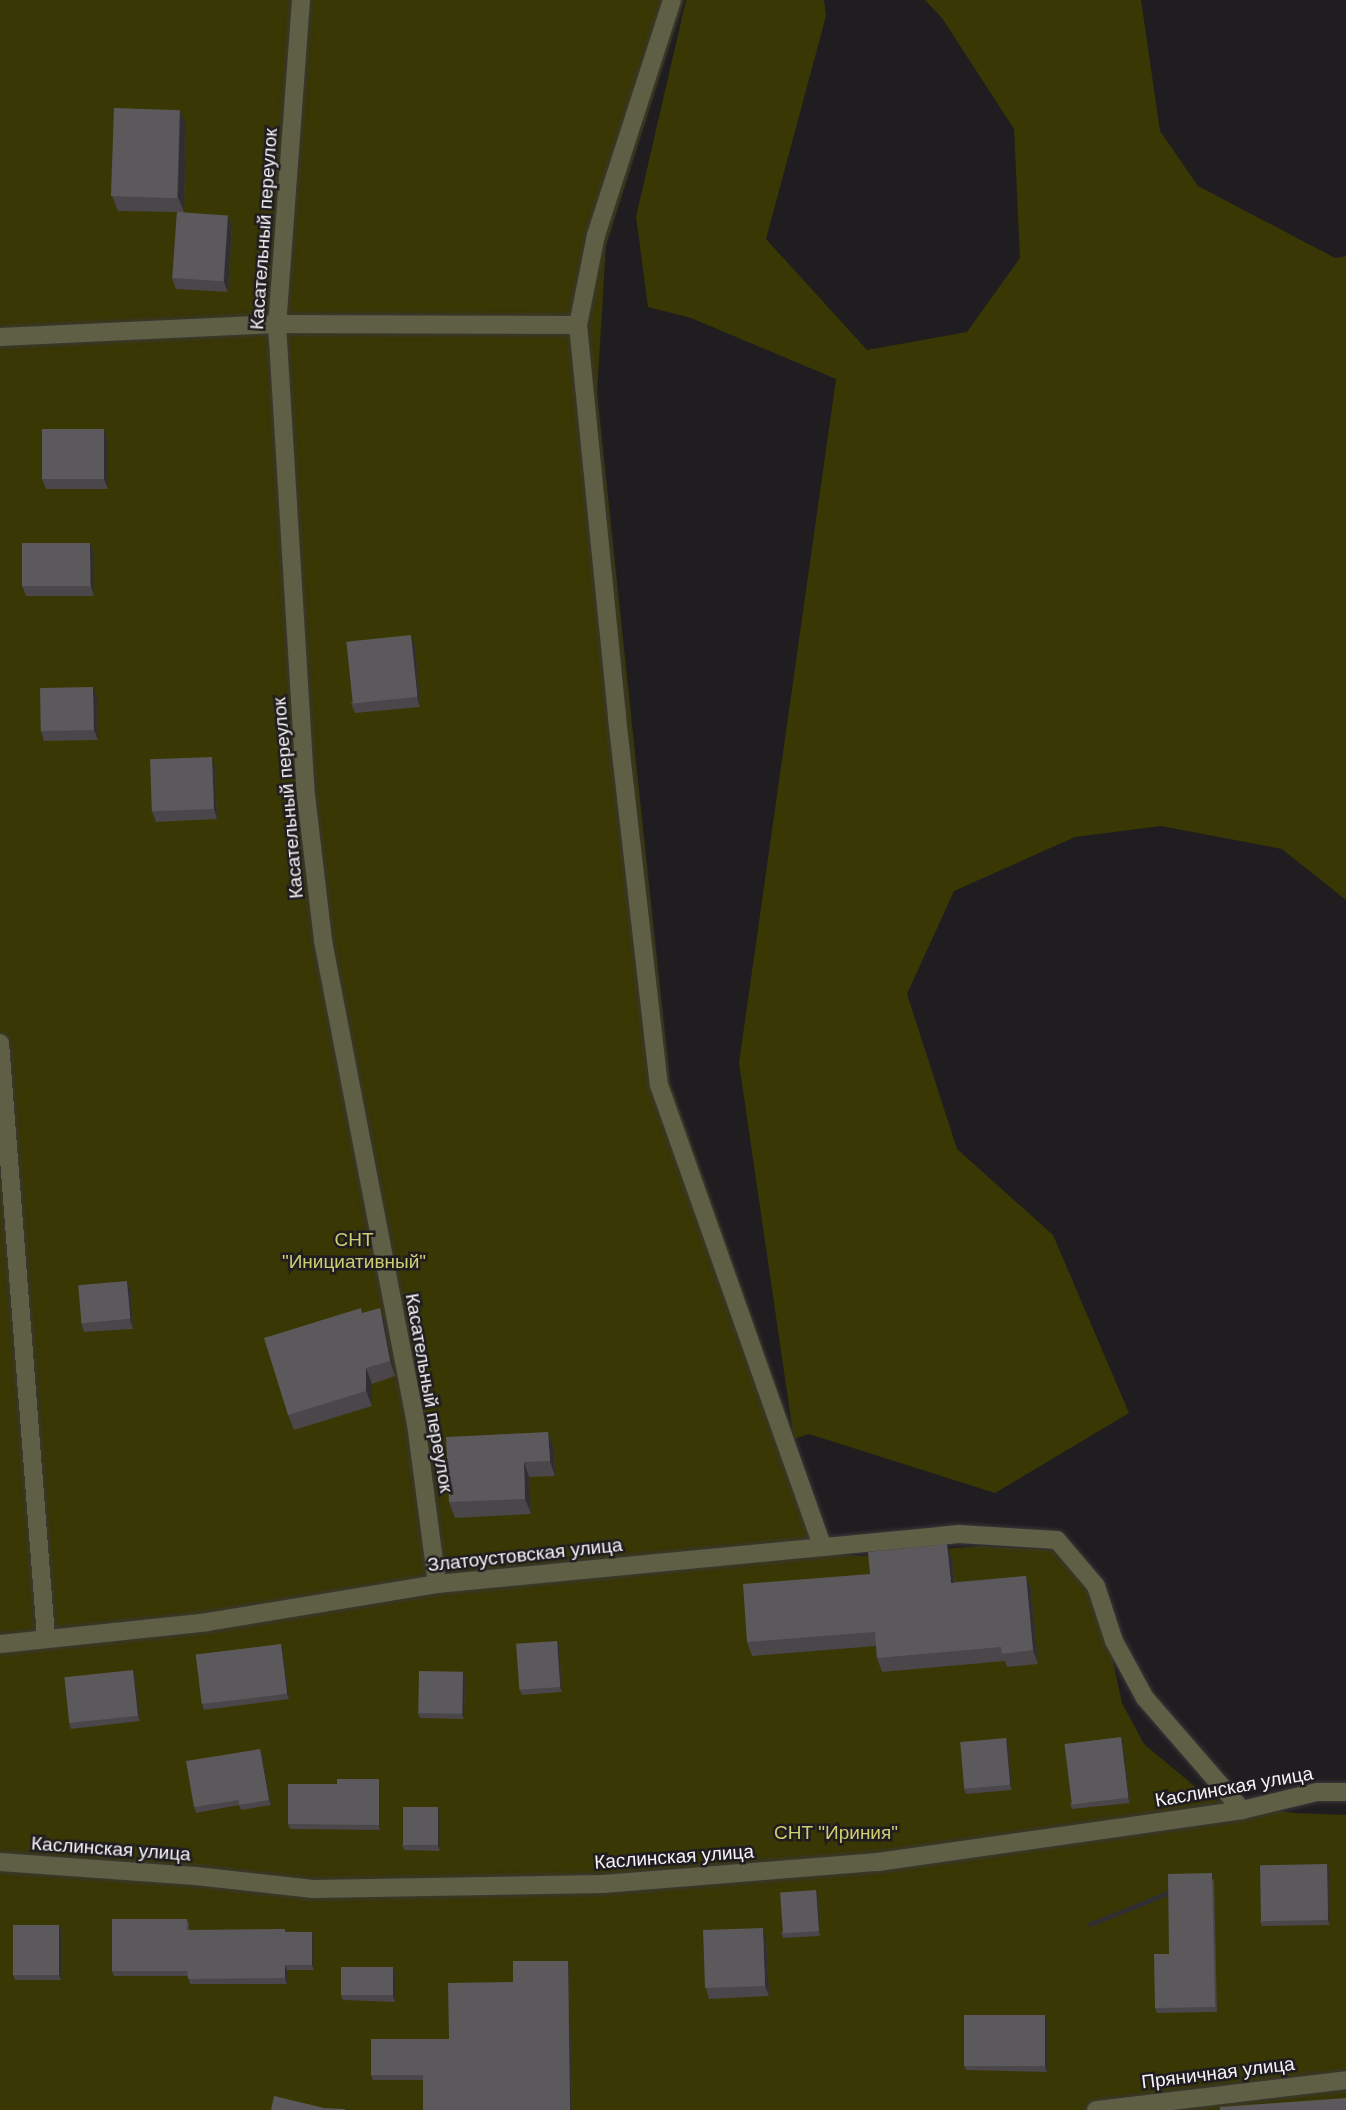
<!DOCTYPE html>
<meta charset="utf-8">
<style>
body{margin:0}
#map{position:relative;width:1346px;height:2110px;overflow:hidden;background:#201d20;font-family:Helvetica,sans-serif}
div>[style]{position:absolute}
.green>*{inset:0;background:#393704}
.roads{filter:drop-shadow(0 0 2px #3a373a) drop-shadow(0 0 2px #3a373a)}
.minor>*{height:18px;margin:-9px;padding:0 9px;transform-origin:9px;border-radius:9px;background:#5f5f46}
.wall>*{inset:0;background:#4a464a}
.shaded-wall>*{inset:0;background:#312e31;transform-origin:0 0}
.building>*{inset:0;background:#5c595c;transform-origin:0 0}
span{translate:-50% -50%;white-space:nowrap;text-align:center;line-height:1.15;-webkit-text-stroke:5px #201d20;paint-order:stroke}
.street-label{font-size:19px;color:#f5f3f5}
.park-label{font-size:19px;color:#cfcd72}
</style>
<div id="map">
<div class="green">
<div style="clip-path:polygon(0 0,684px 0,606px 245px,597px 393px,670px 1083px,793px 1433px,739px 1063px,836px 379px,691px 318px,648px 307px,636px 217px,686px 0,824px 0,826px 16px,766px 239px,867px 350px,967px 332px,1020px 258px,1014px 129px,942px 18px,925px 0,1141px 0,1160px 131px,1198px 186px,1335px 258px,1346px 256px,1346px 900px,1282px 849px,1161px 826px,1075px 837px,954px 891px,907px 994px,957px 1149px,1053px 1235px,1129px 1413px,995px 1493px,809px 1434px,794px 1439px,835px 1554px,860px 1556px,981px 1546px,1056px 1550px,1095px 1577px,1122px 1703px,1144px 1744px,1210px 1799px,1294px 1813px,1346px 1815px,1346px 2110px,0 2110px)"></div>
</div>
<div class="roads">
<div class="minor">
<div style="left:301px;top:0;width:325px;rotate:94.2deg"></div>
<div style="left:277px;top:324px;width:464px;rotate:86.5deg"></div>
<div style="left:305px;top:787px;width:155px;rotate:83.3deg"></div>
<div style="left:323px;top:941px;width:492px;rotate:79.1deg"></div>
<div style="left:416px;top:1424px;width:161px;rotate:82.5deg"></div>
<div style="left:672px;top:0;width:247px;rotate:107.9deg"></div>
<div style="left:596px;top:235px;width:92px;rotate:101.3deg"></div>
<div style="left:578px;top:325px;width:395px;rotate:84.3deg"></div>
<div style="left:617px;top:718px;width:369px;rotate:83.5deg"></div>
<div style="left:659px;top:1085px;width:490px;rotate:70.5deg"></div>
<div style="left:0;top:337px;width:277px;rotate:-2.7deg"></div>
<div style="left:277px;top:324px;width:301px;rotate:0.2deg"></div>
<div style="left:0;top:1043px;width:596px;rotate:85.57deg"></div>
<div style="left:0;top:1644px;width:209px;rotate:-6deg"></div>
<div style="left:208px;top:1622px;width:232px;rotate:-9.4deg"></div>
<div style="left:437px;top:1584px;width:524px;rotate:-5.47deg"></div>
<div style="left:959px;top:1534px;width:98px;rotate:3.5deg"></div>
<div style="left:1057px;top:1540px;width:60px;rotate:49.7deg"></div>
<div style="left:1096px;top:1586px;width:58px;rotate:71.9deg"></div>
<div style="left:1114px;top:1641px;width:65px;rotate:61.5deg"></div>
<div style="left:1145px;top:1698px;width:148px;rotate:49.1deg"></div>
<div style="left:0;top:1862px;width:196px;rotate:4.1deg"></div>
<div style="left:196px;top:1876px;width:118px;rotate:6.3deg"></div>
<div style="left:313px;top:1889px;width:290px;rotate:-1deg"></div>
<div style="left:603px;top:1884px;width:276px;rotate:-4.6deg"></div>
<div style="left:878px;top:1862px;width:368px;rotate:-8.1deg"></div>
<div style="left:1242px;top:1810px;width:77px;rotate:-13.5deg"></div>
<div style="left:1317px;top:1792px;width:29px"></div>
<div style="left:1096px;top:2110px;width:252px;rotate:-6.8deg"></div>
</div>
</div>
<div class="wall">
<div style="clip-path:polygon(186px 125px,184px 212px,232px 226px,228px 292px,176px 289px,172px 278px,177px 212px,118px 211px,112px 196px)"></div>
<div style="clip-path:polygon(108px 440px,108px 489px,46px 489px,42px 479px)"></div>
<div style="clip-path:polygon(94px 553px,94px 596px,26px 596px,22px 586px)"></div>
<div style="clip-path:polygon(415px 646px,420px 707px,355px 713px,351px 703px)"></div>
<div style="clip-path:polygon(97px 697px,98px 740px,44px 741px,41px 731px)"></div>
<div style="clip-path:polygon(215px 767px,217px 819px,156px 822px,152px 811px)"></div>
<div style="clip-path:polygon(131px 1291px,133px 1329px,84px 1332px,81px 1322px)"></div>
<div style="clip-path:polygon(380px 1308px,385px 1323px,395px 1376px,372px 1384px,372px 1406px,294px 1430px,288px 1415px)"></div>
<div style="clip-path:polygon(548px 1432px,554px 1447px,555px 1476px,529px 1477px,531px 1514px,455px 1518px,449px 1502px)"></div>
<div style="clip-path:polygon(952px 1558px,955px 1582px,1026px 1576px,1031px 1590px,1038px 1664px,1007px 1667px,1005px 1661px,882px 1672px,877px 1658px,876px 1646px,752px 1656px,747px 1642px,870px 1574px)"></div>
<div style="clip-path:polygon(557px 1641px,559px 1646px,562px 1692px,522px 1695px,520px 1690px)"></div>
<div style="clip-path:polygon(283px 1649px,289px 1699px,204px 1710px,202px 1705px)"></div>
<div style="clip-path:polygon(463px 1672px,465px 1677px,464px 1719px,420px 1718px,418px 1713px)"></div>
<div style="clip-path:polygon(135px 1675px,140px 1721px,71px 1729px,69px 1724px)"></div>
<div style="clip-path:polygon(1006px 1738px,1008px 1744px,1012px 1790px,966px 1794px,964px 1789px)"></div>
<div style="clip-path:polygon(1123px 1742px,1130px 1803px,1072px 1809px,1070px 1804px)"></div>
<div style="clip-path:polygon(260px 1749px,262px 1754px,271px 1805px,241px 1810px,239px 1805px,196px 1813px,194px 1807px)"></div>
<div style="clip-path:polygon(379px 1779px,380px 1784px,380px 1830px,290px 1829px,288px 1824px,337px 1784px)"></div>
<div style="clip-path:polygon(440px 1813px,440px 1851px,404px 1850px,402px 1845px)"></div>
<div style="clip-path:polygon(1327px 1864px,1329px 1869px,1330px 1925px,1262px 1926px,1260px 1921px)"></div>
<div style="clip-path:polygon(1214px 1878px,1217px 2012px,1157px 2013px,1155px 2008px,1169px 1954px)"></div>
<div style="clip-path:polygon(816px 1890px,818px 1895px,820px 1936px,783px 1938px,781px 1933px)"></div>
<div style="clip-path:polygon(187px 1919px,189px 1924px,189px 1930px,312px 1932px,314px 1938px,314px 1970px,287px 1970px,287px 1984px,190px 1984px,188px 1976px,114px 1976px,112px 1971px)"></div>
<div style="clip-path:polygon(59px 1925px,61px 1930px,61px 1980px,15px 1980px,13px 1975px)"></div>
<div style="clip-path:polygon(766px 1939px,769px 1996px,709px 1999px,706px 1989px)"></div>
<div style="clip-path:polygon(568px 1961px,569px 1967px,572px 2110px,423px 2110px,423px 2080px,373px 2080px,371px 2075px,449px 2039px,513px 1982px)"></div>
<div style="clip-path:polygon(393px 1967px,395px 1972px,395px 2002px,343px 2000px,341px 1995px)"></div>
<div style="clip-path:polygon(1047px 2021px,1047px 2072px,966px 2070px,964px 2065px)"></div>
</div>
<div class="shaded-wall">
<div style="clip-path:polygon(180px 110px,186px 125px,184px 212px,178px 197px)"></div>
<div style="clip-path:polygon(228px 216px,232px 226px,228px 292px,224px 282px)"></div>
<div style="clip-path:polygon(104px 429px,108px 440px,108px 489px,104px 479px)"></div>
<div style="clip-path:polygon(90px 543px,94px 553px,94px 596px,91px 586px)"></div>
<div style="clip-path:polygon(411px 635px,415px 646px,420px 707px,417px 697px)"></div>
<div style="clip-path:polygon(93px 687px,97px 697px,98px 740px,94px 730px)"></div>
<div style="clip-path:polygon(212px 757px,215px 767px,217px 819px,214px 809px)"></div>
<div style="clip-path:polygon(127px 1281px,131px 1291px,133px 1329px,130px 1319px)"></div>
<div style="clip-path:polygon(380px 1308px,385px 1323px,395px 1376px,390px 1361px)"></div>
<div style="clip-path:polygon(366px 1368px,372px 1384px,372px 1406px,366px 1391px)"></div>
<div style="clip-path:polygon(548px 1432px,554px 1447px,555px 1476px,550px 1461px)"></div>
<div style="clip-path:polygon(524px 1462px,529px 1477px,531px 1514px,525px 1499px)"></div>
<div style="clip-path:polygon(947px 1544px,952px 1558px,956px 1596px,951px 1583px)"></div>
<div style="clip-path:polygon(1026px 1576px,1031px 1590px,1038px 1664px,1033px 1650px)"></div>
<div style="clip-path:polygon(557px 1641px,559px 1646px,562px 1692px,560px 1687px)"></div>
<div style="clip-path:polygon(281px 1644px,283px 1649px,289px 1699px,287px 1694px)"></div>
<div style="clip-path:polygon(133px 1670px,135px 1675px,140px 1721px,138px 1716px)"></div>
<div style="clip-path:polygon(463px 1672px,465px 1677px,464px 1719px,462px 1714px)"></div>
<div style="clip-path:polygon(1121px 1737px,1123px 1742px,1130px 1803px,1128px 1798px)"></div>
<div style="clip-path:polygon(1006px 1738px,1008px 1744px,1012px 1790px,1010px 1785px)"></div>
<div style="clip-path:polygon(260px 1749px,262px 1754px,271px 1805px,269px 1800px)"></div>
<div style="clip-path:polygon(379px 1779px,380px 1784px,380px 1830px,379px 1825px)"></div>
<div style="clip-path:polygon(438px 1807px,440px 1813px,440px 1851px,438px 1845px)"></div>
<div style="clip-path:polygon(1327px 1864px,1329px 1869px,1330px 1925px,1328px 1920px)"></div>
<div style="left:1212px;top:1873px;width:5px;height:134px;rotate:68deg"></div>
<div style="clip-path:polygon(816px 1890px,818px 1895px,820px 1936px,819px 1931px)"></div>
<div style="clip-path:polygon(59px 1925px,61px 1930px,61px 1980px,59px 1975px)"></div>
<div style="clip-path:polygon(763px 1928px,766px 1939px,769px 1996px,765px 1986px)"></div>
<div style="clip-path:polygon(312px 1932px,314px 1938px,314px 1970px,312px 1965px)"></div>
<div style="clip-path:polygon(568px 1961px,569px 1967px,572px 2110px,570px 2110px)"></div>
<div style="clip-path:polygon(285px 1965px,287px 1970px,287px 1984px,285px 1978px)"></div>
<div style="clip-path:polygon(393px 1967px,395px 1972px,395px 2002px,393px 1996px)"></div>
<div style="clip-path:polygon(1045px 2015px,1047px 2021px,1047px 2072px,1045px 2066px)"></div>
</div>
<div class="building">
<div style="left:114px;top:108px;width:66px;height:88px;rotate:2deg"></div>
<div style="left:177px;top:212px;width:51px;height:66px;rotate:4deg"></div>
<div style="left:42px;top:429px;width:62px;height:50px"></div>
<div style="left:22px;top:543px;width:68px;height:43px"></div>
<div style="left:411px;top:635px;width:62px;height:65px;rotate:84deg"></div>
<div style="left:93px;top:687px;width:43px;height:53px;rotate:89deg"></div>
<div style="left:212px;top:757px;width:52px;height:62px;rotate:88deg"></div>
<div style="left:127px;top:1281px;width:38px;height:49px;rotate:85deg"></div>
<div style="clip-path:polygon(361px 1308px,362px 1313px,380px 1308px,390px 1361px,366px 1368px,366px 1391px,288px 1415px,264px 1338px)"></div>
<div style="clip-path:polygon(548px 1432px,550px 1461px,524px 1462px,525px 1499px,449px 1502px,446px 1437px)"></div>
<div style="clip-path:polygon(947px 1544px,951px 1583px,1026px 1576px,1033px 1650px,1002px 1654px,1001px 1647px,877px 1658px,875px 1632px,747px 1642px,743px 1584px,870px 1574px,868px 1552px)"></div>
<div style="left:557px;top:1641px;width:46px;height:41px;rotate:86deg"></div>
<div style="left:281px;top:1644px;width:50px;height:86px;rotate:83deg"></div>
<div style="left:133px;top:1670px;width:46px;height:69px;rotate:84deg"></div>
<div style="left:419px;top:1671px;width:44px;height:42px;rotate:1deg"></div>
<div style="left:1121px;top:1737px;width:61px;height:57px;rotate:83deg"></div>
<div style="left:1006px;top:1738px;width:47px;height:46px;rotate:85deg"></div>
<div style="clip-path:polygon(260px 1749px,269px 1800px,239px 1805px,239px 1800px,194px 1807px,186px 1761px)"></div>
<div style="clip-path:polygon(337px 1779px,379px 1779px,379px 1825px,288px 1824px,288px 1784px,337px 1784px)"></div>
<div style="left:403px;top:1807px;width:35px;height:38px"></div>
<div style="left:1327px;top:1864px;width:56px;height:67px;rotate:89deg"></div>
<div style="clip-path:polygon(1212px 1873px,1215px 2007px,1155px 2008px,1154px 1954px,1169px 1954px,1168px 1874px)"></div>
<div style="left:816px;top:1890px;width:41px;height:36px;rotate:86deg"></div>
<div style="clip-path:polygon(112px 1919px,187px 1919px,187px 1930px,285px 1929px,285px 1932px,312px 1932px,312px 1965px,285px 1965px,285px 1978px,188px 1979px,187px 1971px,112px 1971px)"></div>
<div style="left:13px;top:1925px;width:46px;height:50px"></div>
<div style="left:763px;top:1928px;width:58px;height:60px;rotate:88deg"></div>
<div style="clip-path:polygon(513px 1961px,568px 1961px,570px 2110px,423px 2110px,423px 2075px,371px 2075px,371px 2039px,449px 2039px,448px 1983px,513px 1982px)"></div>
<div style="left:341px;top:1967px;width:52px;height:28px"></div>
<div style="left:1045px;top:2015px;width:51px;height:81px;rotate:90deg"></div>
<div style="clip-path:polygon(274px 2096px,324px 2108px,345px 2109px,345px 2110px,271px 2110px)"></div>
<div style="clip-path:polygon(1346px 2098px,1346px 2110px,1220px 2110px,1220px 2107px)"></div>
</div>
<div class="street-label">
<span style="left:264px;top:229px;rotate:-86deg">Касательный переулок</span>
<span style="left:288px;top:798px;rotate:-95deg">Касательный переулок</span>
<span style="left:429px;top:1393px;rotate:80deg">Касательный переулок</span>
<span style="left:525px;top:1555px;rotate:-6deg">Златоустовская улица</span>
<span style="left:1234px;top:1787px;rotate:-10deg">Каслинская улица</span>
<span style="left:111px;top:1849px;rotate:4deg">Каслинская улица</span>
<span style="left:674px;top:1857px;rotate:-4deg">Каслинская улица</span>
<span style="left:1218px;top:2073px;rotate:-7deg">Пряничная улица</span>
</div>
<div class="park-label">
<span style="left:354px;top:1251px">СНТ<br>"Инициативный"</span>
<span style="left:836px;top:1833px">СНТ "Ириния"</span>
</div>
</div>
